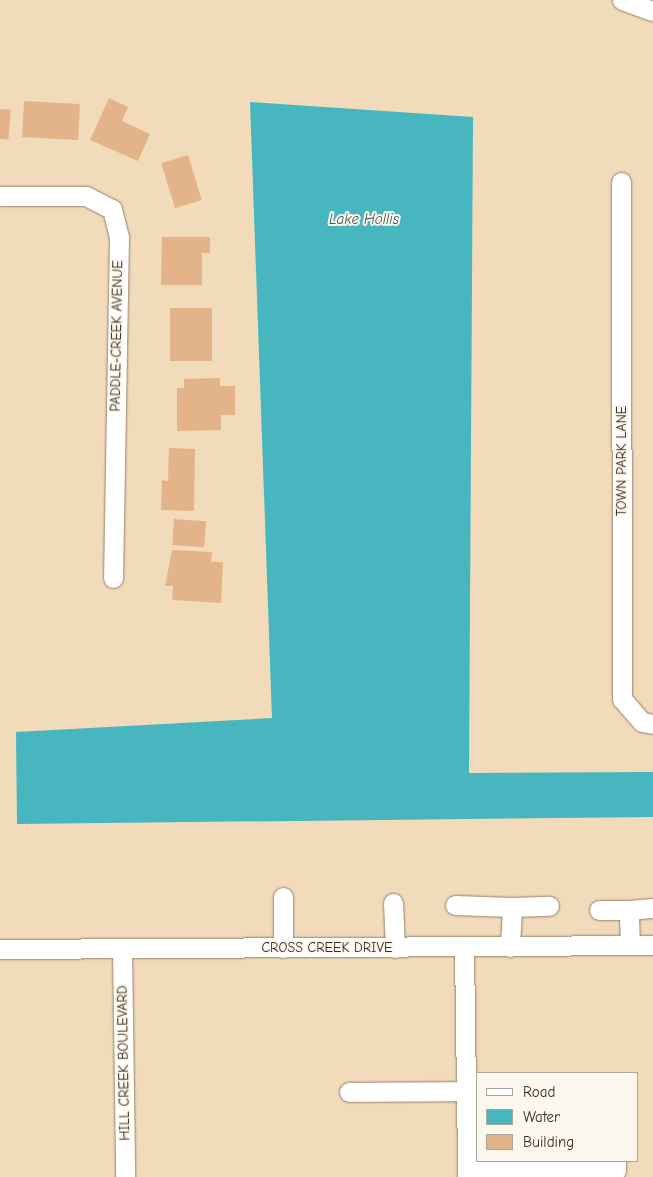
<!DOCTYPE html>
<style>
body{margin:0}
#map{position:relative;width:653px;height:1177px;overflow:hidden;background:#f2dbbb;font-family:"Comic Neue",sans-serif}
div>[style]{position:absolute}
.water>*{inset:0;background:#47b6bf}
.building>*{inset:0;background:#e3b48a;transform-origin:0 0}
.roads{filter:drop-shadow(0 0 1px #96826c) drop-shadow(0 0 1px #96826c)}
.minor>*{height:19px;margin:-9.5px;padding:0 9.5px;transform-origin:9.5px;border-radius:9.5px;background:#fff}
span{translate:-50% -50%;white-space:nowrap;text-align:center;line-height:1.15;-webkit-text-stroke:4px #fbf7ec;paint-order:stroke}
.street-label{font-size:14px;color:#3b2a1e}
.water-label{font-size:15px;color:#3f5b56;font-style:italic}
.legend{position:absolute;left:476px;top:1072px;width:162px;height:90px;box-sizing:border-box;background:#fbf7ec;border:1px solid #aea59a;margin:0;padding:6px 9px;list-style:none;font-size:15px;color:#3b2a1e}
.legend li{display:flex;align-items:center;gap:10px;height:25px}
.legend b{width:25px;border:1px solid #aea59a}
</style>
<div id="map">
<div class="water">
<div style="clip-path:polygon(250px 102px,473px 117px,469px 773px,653px 772px,653px 817px,17px 824px,16px 732px,272px 718px)"></div>
</div>
<div class="building">
<div style="clip-path:polygon(109px 98px,128px 107px,122px 121px,150px 134px,138px 161px,90px 140px)"></div>
<div style="left:24px;top:101px;width:56px;height:36px;rotate:3deg"></div>
<div style="left:0;top:109px;width:11px;height:30px;rotate:5deg"></div>
<div style="left:188px;top:155px;width:47px;height:28px;rotate:73deg"></div>
<div style="clip-path:polygon(162px 237px,210px 237px,210px 253px,202px 253px,202px 285px,161px 285px)"></div>
<div style="left:170px;top:308px;width:42px;height:53px"></div>
<div style="clip-path:polygon(220px 378px,220px 386px,235px 386px,235px 415px,221px 415px,221px 430px,177px 431px,177px 388px,184px 388px,184px 379px)"></div>
<div style="clip-path:polygon(169px 448px,195px 449px,194px 511px,161px 510px,162px 480px,168px 481px)"></div>
<div style="left:174px;top:519px;width:32px;height:26px;rotate:4deg"></div>
<div style="clip-path:polygon(172px 550px,212px 552px,211px 562px,223px 562px,221px 603px,172px 600px,173px 586px,165px 586px)"></div>
</div>
<div class="roads">
<div class="minor">
<div style="left:622px;top:0;width:33px;rotate:20deg"></div>
<div style="left:621px;top:182px;width:517px;rotate:89.89deg"></div>
<div style="left:622px;top:699px;width:30px;rotate:49deg"></div>
<div style="left:642px;top:722px;width:11px;rotate:10deg"></div>
<div style="left:0;top:196px;width:86px"></div>
<div style="left:86px;top:196px;width:29px;rotate:27deg"></div>
<div style="left:112px;top:209px;width:29px;rotate:76deg"></div>
<div style="left:119px;top:237px;width:341px;rotate:91deg"></div>
<div style="left:283px;top:897px;width:51px;rotate:90deg"></div>
<div style="left:393px;top:903px;width:45px;rotate:87.5deg"></div>
<div style="left:455px;top:905px;width:57px;rotate:2deg"></div>
<div style="left:599px;top:910px;width:30px"></div>
<div style="left:630px;top:945px;width:35px;rotate:-92deg"></div>
<div style="left:629px;top:910px;width:24px;rotate:-5deg"></div>
<div style="left:510px;top:947px;width:40px;rotate:-87.1deg"></div>
<div style="left:512px;top:907px;width:37px;rotate:-2deg"></div>
<div style="left:122px;top:948px;width:229px;rotate:89.2deg"></div>
<div style="left:464px;top:948px;width:229px;rotate:89.2deg"></div>
<div style="left:0;top:949px;width:653px;rotate:-0.35deg"></div>
<div style="left:349px;top:1092px;width:128px;rotate:-0.4deg"></div>
<div style="left:467px;top:1169px;width:149px;rotate:0.4deg"></div>
<div style="left:616px;top:1170px;width:9px;rotate:-90deg"></div>
</div>
</div>
<div class="street-label">
<span style="left:117px;top:336px;rotate:-89deg">PADDLE-CREEK AVENUE</span>
<span style="left:622px;top:461px;rotate:-90deg">TOWN PARK LANE</span>
<span style="left:327px;top:948px">CROSS CREEK DRIVE</span>
<span style="left:124px;top:1063px;rotate:-91deg">HILL CREEK BOULEVARD</span>
</div>
<div class="water-label">
<span style="left:364px;top:220px">Lake Hollis</span>
</div>
<ul class="legend">
<li><b style="height:6px;background:#fff"></b>Road</li>
<li><b style="height:14px;background:#47b6bf"></b>Water</li>
<li><b style="height:14px;background:#e3b48a"></b>Building</li>
</ul>
</div>
